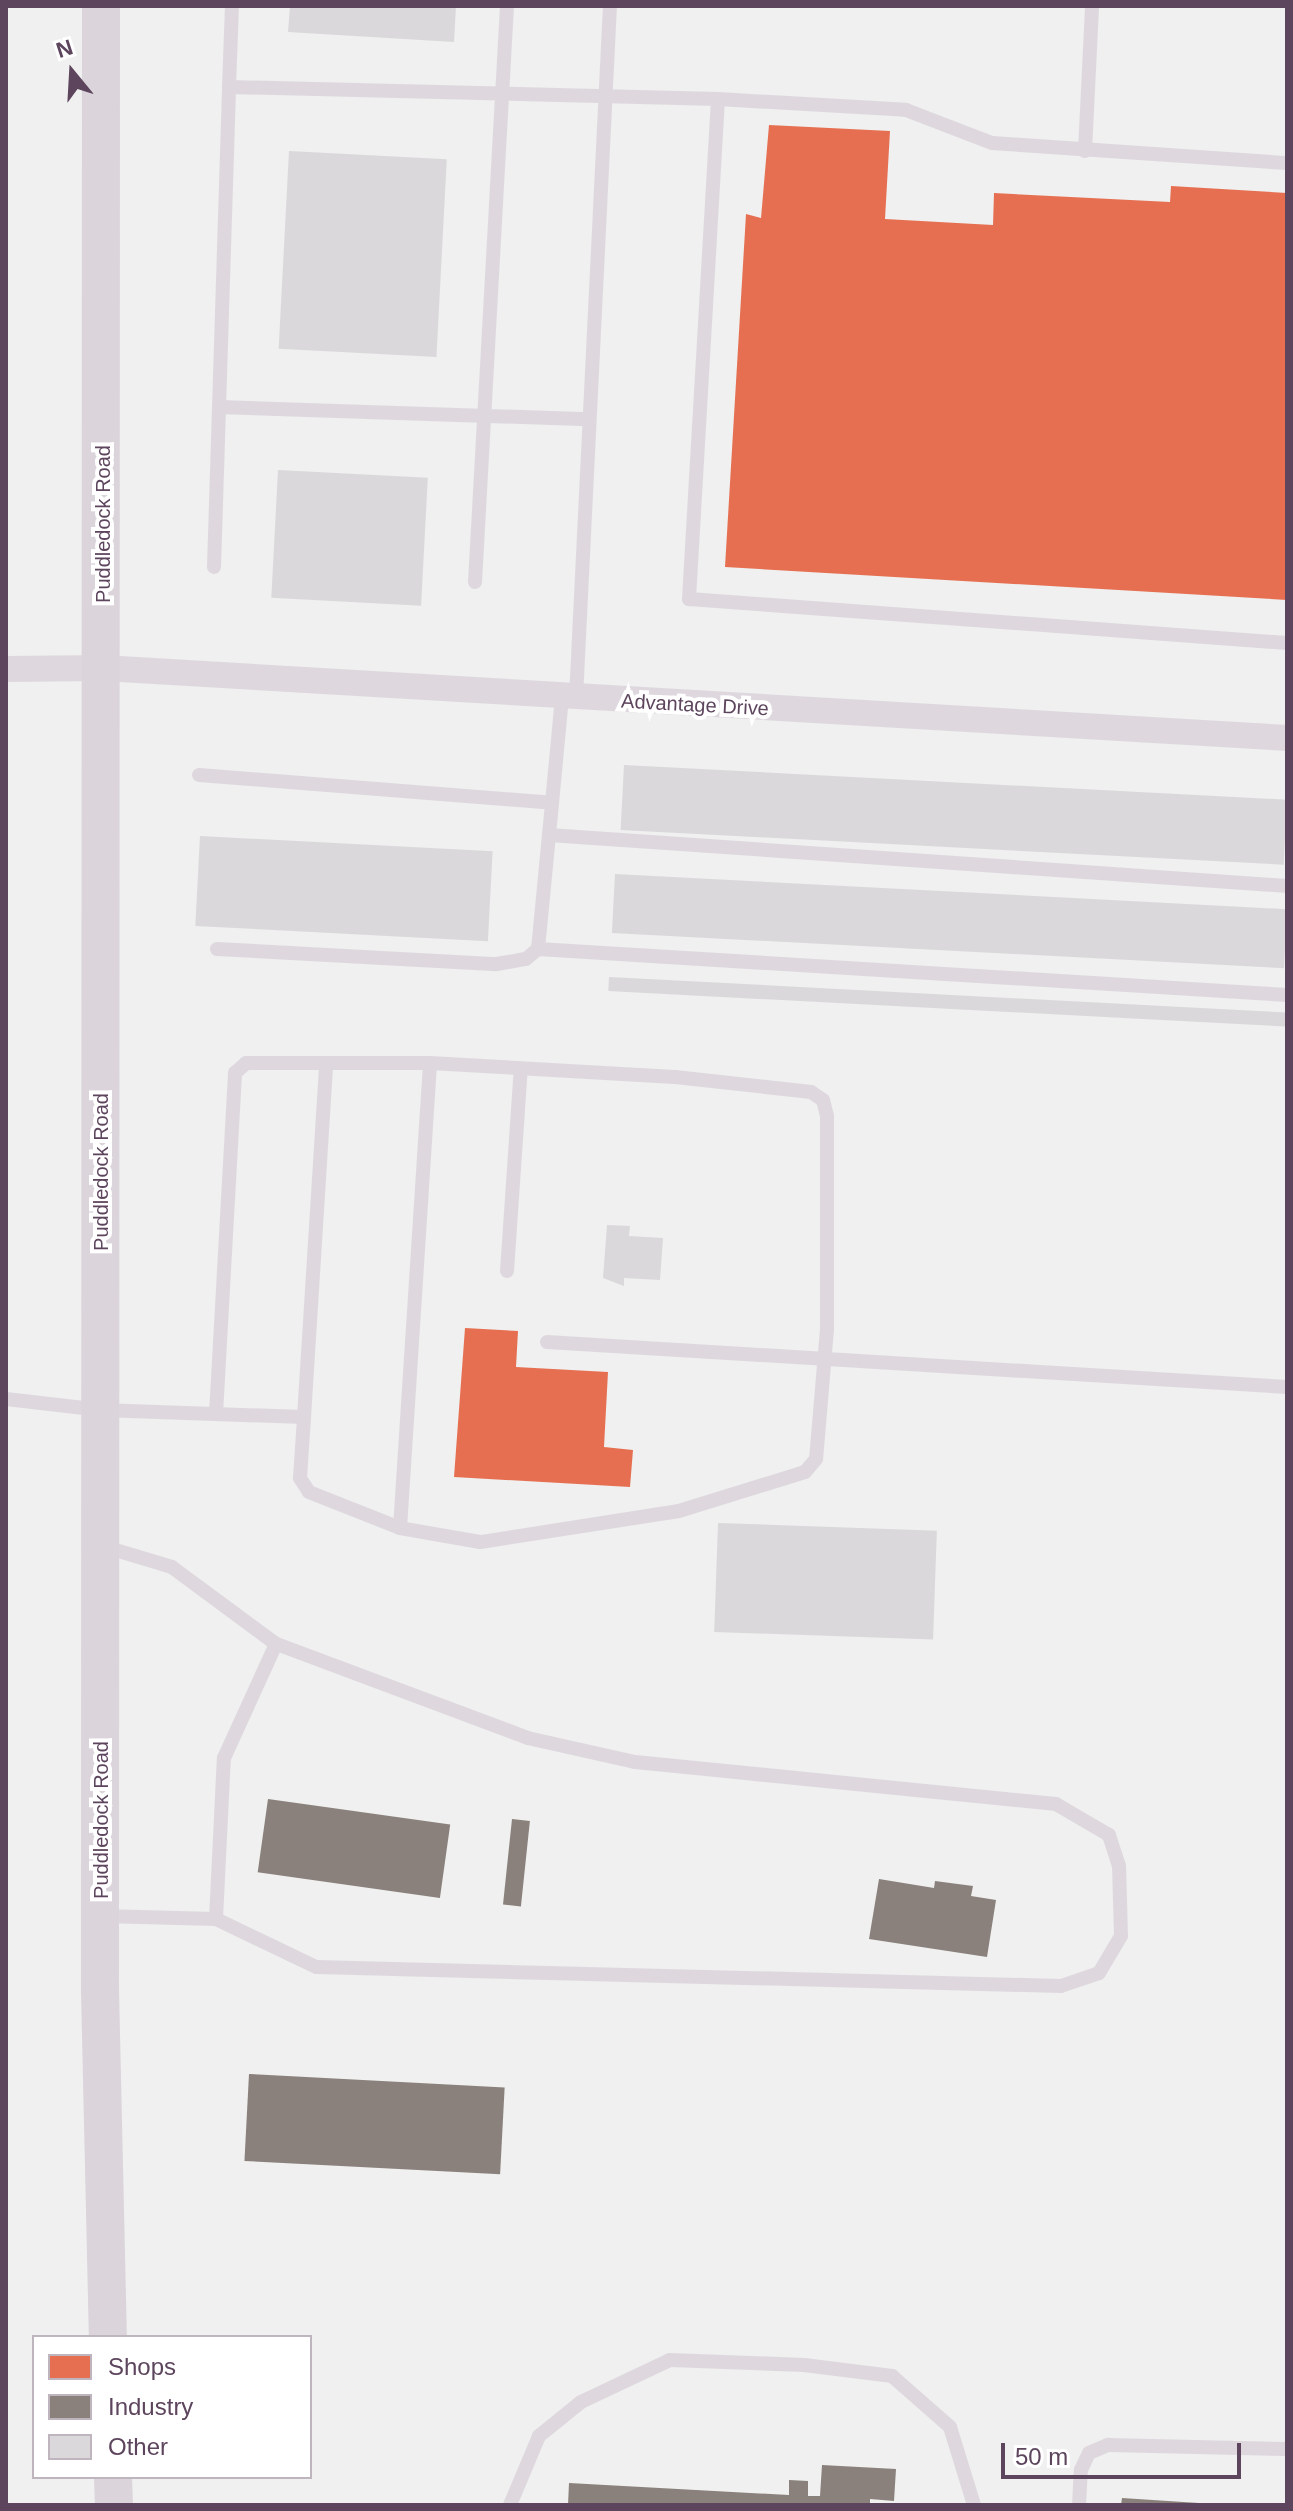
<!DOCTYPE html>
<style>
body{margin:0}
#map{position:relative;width:1293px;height:2511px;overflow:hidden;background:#eff0ef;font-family:Arial,sans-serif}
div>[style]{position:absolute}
.shops>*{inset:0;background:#e76f51}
.industry>*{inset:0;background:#8a817c;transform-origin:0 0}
.building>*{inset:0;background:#dbd8db;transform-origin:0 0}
.service>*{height:14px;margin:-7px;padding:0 7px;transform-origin:7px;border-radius:7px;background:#ded8de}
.minor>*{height:26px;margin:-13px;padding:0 13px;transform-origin:13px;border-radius:13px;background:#ded8de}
.secondary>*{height:38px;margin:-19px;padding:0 19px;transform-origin:19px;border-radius:19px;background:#dbd4db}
span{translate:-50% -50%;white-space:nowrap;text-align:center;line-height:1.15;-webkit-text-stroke:8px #fff;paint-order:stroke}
.street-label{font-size:20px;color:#5d455d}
.frame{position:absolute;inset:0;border:8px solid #5d455d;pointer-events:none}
.legend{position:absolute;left:32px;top:2335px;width:280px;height:144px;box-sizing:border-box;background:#fff;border:2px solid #beb5be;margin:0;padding:10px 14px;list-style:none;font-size:24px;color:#5d455d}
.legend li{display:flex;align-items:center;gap:16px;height:40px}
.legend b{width:40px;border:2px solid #beb5be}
.north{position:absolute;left:32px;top:32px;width:80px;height:80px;-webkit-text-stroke:6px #fff;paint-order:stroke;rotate:342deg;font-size:22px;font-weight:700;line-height:32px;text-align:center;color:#5d455d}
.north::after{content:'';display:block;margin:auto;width:28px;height:36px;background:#5d455d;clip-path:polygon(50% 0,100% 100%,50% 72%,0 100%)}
.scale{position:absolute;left:1001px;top:2443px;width:240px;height:36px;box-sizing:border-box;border:4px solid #5d455d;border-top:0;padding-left:10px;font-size:24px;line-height:28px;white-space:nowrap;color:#5d455d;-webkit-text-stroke:6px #fff;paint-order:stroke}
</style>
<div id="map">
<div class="shops">
<div style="clip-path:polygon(769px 125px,890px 131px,885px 219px,993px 225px,994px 193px,1170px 202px,1171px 186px,1287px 193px,1287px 600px,725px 567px,746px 214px,761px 218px)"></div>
<div style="clip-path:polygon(465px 1328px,518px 1331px,516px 1367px,608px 1372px,604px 1447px,633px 1450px,630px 1487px,454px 1477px)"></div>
</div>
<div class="industry">
<div style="left:268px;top:1799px;width:184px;height:74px;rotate:8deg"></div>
<div style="left:512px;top:1819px;width:18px;height:86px;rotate:6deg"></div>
<div style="clip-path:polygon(879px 1879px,934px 1888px,935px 1881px,973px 1886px,971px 1896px,996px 1900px,987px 1957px,869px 1939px)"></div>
<div style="left:249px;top:2074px;width:256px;height:87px;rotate:3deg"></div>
<div style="clip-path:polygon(822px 2465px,896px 2469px,894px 2501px,870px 2499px,870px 2505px,568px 2505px,569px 2483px,789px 2495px,789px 2480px,808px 2481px,808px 2496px,820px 2496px)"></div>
<div style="clip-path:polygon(1122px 2498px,1199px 2503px,1199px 2505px,1121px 2505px)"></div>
</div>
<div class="building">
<div style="clip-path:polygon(290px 6px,456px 6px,454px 42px,288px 32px)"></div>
<div style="left:289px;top:151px;width:158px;height:198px;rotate:3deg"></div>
<div style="left:278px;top:470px;width:150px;height:128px;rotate:3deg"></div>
<div style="left:624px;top:765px;width:664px;height:65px;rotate:3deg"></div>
<div style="left:200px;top:836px;width:293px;height:90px;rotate:3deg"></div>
<div style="left:615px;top:874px;width:673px;height:59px;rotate:3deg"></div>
<div style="left:609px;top:977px;width:679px;height:14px;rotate:3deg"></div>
<div style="clip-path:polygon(607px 1225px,630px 1226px,629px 1236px,663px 1238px,660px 1280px,624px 1278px,624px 1286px,603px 1278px)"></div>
<div style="left:718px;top:1523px;width:219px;height:109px;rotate:2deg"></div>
</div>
<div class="service">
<div style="left:229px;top:87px;width:81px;rotate:-87.9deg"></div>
<div style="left:718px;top:99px;width:501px;rotate:93.32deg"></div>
<div style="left:689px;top:599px;width:600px;rotate:4.21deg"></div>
<div style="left:1085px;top:151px;width:145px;rotate:-87.2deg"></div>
<div style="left:219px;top:407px;width:369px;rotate:1.9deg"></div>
<div style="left:214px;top:567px;width:480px;rotate:-88.2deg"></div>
<div style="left:229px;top:87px;width:489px;rotate:1.4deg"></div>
<div style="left:718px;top:99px;width:188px;rotate:3.3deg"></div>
<div style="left:906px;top:110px;width:92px;rotate:21deg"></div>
<div style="left:992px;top:143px;width:296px;rotate:3.9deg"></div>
<div style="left:475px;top:582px;width:577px;rotate:-86.82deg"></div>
<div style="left:576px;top:698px;width:693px;rotate:-87.19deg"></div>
<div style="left:199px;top:775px;width:354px;rotate:4.5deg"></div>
<div style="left:552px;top:803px;width:105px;rotate:-84.6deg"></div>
<div style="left:549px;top:835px;width:740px;rotate:3.95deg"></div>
<div style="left:217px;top:949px;width:280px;rotate:3.1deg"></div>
<div style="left:497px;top:964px;width:29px;rotate:-10deg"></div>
<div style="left:526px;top:959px;width:16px;rotate:-40deg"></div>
<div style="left:538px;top:949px;width:147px;rotate:-84.5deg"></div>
<div style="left:538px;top:949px;width:750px;rotate:3.51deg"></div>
<div style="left:507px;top:1271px;width:203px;rotate:-86.1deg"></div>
<div style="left:547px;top:1342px;width:741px;rotate:3.48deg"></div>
<div style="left:6px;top:1399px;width:96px;rotate:6.6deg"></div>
<div style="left:101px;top:1410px;width:203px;rotate:2deg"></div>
<div style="left:304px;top:1417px;width:353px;rotate:-86.4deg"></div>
<div style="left:216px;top:1414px;width:342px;rotate:-86.8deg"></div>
<div style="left:235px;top:1073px;width:15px;rotate:-42deg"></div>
<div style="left:246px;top:1063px;width:184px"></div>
<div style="left:430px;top:1063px;width:245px;rotate:3.3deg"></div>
<div style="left:675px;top:1077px;width:137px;rotate:6.3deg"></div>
<div style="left:811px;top:1092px;width:14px;rotate:34deg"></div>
<div style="left:823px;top:1100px;width:16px;rotate:76deg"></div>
<div style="left:827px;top:1116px;width:213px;rotate:90deg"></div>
<div style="left:827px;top:1329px;width:130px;rotate:94.8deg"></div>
<div style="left:816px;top:1459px;width:17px;rotate:130deg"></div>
<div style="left:805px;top:1472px;width:132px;rotate:162.8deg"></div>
<div style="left:679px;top:1511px;width:201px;rotate:171.1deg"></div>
<div style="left:480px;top:1542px;width:81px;rotate:-170.1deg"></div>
<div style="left:400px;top:1528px;width:98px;rotate:-158.4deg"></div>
<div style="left:309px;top:1492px;width:17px;rotate:-123deg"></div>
<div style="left:300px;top:1478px;width:61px;rotate:-86.2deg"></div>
<div style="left:400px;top:1528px;width:466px;rotate:-86.3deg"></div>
<div style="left:101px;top:1916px;width:115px;rotate:1.5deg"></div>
<div style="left:216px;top:1919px;width:111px;rotate:25.6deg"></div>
<div style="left:316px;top:1967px;width:745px;rotate:1.46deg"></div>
<div style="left:1061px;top:1986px;width:40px;rotate:-18.9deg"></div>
<div style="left:1099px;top:1973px;width:43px;rotate:-59.3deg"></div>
<div style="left:1121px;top:1936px;width:70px;rotate:-91.6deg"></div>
<div style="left:1119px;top:1866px;width:33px;rotate:-108deg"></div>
<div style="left:1109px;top:1835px;width:61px;rotate:-149.7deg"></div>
<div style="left:1056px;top:1804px;width:423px;rotate:-174.3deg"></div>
<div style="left:635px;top:1762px;width:110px;rotate:-167.4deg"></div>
<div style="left:528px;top:1738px;width:269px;rotate:-159.5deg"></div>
<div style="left:276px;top:1644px;width:129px;rotate:-143.5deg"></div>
<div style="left:172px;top:1567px;width:73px;rotate:-163.3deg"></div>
<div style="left:216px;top:1919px;width:161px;rotate:-87.2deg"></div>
<div style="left:224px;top:1758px;width:125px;rotate:-65.5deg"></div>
<div style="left:510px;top:2505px;width:75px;rotate:-67.2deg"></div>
<div style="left:539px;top:2436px;width:54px;rotate:-39deg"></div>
<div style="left:581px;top:2402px;width:98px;rotate:-25.3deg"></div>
<div style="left:670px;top:2360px;width:134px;rotate:2.1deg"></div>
<div style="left:804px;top:2365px;width:89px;rotate:7.1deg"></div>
<div style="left:892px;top:2376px;width:77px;rotate:41.3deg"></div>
<div style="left:950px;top:2427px;width:82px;rotate:72.9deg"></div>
<div style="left:1079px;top:2505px;width:35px;rotate:-87deg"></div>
<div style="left:1081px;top:2470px;width:19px;rotate:-65deg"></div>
<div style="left:1089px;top:2453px;width:21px;rotate:-23deg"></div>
<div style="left:1108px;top:2445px;width:179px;rotate:1.3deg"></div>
</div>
<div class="minor">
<div style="left:6px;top:669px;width:97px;rotate:-0.6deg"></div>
<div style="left:103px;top:668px;width:1186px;rotate:3.38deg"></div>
</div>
<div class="secondary">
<div style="left:101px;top:6px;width:1984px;rotate:90.03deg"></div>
<div style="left:100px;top:1990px;width:347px;rotate:88.7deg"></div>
<div style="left:113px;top:2477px;width:28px;rotate:88deg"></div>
</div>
<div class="street-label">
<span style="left:103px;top:524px;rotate:-90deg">Puddledock Road</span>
<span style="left:695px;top:705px;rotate:3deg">Advantage Drive</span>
<span style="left:101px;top:1172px;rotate:-90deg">Puddledock Road</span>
<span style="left:101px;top:1820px;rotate:-90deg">Puddledock Road</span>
</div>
<div class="frame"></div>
<ul class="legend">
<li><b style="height:22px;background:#e76f51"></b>Shops</li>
<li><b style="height:22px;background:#8a817c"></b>Industry</li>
<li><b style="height:22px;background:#dbd8db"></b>Other</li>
</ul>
<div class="north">N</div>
<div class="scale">50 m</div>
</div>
